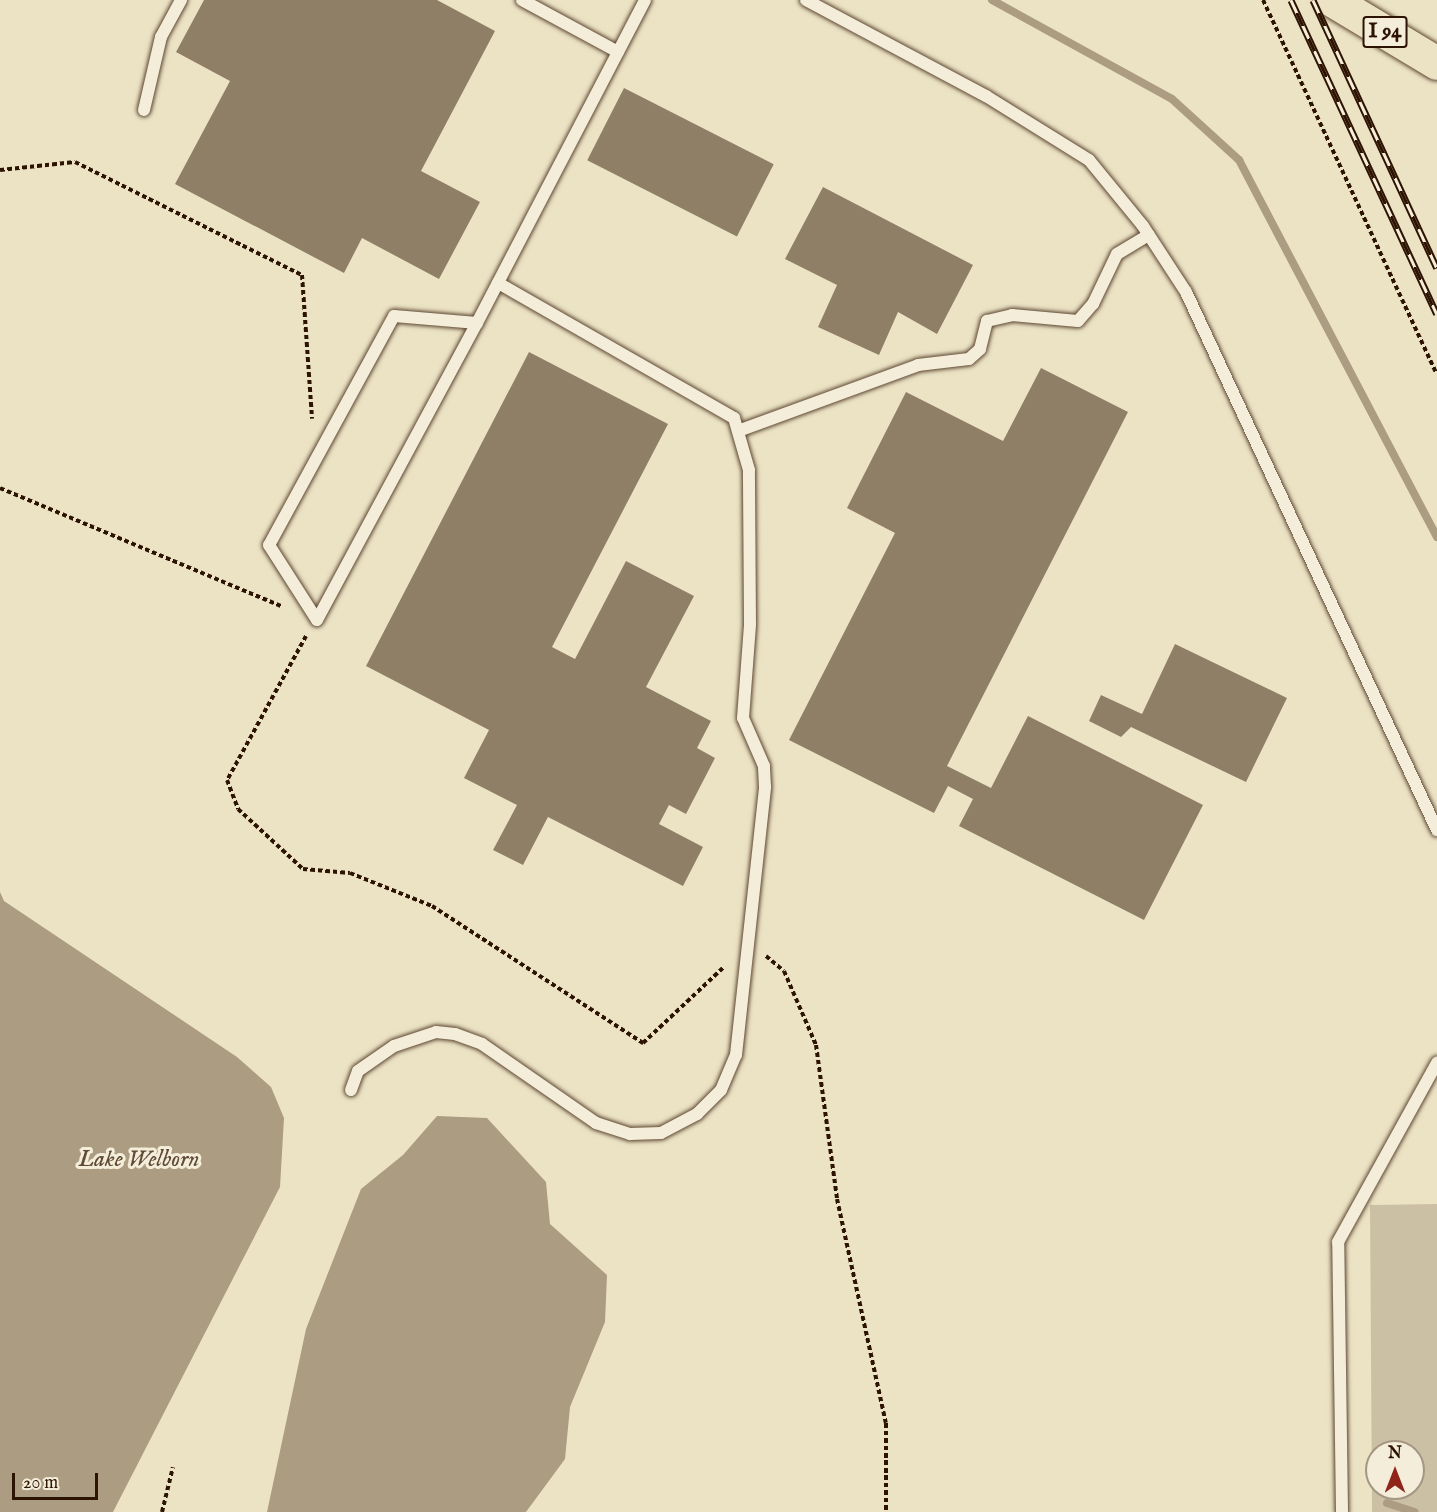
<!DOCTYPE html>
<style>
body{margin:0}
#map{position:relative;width:1437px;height:1512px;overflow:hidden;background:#ece3c5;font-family:"IM FELL English",serif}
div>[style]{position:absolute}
.green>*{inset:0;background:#ccc0a4}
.water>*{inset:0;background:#ab9c82}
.stream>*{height:8px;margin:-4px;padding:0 4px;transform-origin:4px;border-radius:4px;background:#ab9c82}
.building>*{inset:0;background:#907f67;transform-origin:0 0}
.path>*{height:4px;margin-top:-2px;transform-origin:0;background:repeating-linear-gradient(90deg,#2d1301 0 4.5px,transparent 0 7.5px)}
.roads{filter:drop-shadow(0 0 2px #5d4732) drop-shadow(0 0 2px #5d4732)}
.service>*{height:12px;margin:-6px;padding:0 6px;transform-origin:6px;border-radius:6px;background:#f3edd9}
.motorway>*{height:33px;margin:-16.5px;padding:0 16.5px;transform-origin:16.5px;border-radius:16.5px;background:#ece3c5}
.rail>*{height:7px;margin-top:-3.5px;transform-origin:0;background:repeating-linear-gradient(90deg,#f3edd9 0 14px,#2d1301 0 28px);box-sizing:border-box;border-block:2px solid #2d1301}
span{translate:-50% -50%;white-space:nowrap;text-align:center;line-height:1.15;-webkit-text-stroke:6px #f3edd9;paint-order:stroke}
.shield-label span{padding:2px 4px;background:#f3edd9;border:2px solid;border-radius:4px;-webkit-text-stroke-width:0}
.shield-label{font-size:21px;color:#2d1301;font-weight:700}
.water-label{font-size:24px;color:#5f4a35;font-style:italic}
.north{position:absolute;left:1365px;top:1440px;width:60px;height:60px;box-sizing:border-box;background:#f3edd9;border:2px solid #a49683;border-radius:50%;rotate:0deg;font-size:16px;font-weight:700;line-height:24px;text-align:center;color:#2d1301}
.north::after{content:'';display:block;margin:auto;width:21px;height:27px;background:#8f2418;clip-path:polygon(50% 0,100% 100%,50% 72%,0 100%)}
.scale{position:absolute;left:12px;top:1473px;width:86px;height:27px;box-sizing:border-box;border:3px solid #2d1301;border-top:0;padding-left:8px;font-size:18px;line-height:21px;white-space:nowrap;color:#2d1301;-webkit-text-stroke:4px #f3edd9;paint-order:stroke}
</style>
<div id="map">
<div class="green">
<div style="clip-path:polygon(evenodd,1437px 1204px,1437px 1512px,1372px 1512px,1370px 1205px,1437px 1204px,1377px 1452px,1413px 1452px,1413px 1488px,1377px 1488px,1377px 1452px)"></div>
</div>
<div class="water">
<div style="clip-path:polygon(0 892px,4px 901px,237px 1057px,271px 1087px,284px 1118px,280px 1187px,113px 1512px,0 1512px)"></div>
<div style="clip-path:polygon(437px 1116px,487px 1118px,546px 1182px,550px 1224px,607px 1275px,605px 1322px,570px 1407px,565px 1459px,526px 1512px,267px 1512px,306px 1329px,361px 1189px,403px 1155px)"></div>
</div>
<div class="stream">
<div style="left:992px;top:0;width:205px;rotate:28.8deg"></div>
<div style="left:1172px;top:99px;width:91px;rotate:42.3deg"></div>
<div style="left:1239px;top:160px;width:426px;rotate:62.3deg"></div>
<div style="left:1387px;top:1503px;width:29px;rotate:18deg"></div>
</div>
<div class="building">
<div style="clip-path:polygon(204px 0,437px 0,495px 31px,421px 171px,480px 202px,439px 279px,362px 238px,344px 273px,175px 184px,230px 81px,176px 52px)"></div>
<div style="left:624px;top:88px;width:168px;height:81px;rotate:27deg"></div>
<div style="clip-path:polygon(823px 187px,973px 265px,937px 334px,898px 312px,879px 355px,818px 327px,837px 285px,785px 259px)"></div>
<div style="clip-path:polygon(529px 352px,668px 424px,552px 647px,575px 659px,626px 561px,694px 596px,646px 687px,711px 721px,697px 748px,715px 758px,686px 814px,669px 805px,659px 824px,703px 847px,683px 886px,548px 817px,523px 865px,493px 850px,517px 805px,464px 778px,489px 730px,366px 666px)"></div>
<div style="clip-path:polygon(1041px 368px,1128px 412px,947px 766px,991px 788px,1028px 716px,1203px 805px,1144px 920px,959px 826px,973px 799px,948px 786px,934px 813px,789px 740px,895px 533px,847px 508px,906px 392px,1003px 441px)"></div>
<div style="clip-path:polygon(1175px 644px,1287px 698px,1246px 782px,1131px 727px,1121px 737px,1089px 721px,1101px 695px,1142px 714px)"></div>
</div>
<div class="path">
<div style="left:1263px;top:0;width:412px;rotate:65.1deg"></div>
<div style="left:0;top:170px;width:75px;rotate:-6.1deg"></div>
<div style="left:75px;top:162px;width:254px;rotate:26.5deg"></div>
<div style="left:302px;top:275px;width:144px;rotate:86deg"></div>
<div style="left:0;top:488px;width:307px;rotate:22.8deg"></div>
<div style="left:306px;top:636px;width:164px;rotate:118.7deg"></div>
<div style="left:227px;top:780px;width:31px;rotate:69deg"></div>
<div style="left:238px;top:809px;width:88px;rotate:42.7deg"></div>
<div style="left:303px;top:869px;width:47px;rotate:4.9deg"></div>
<div style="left:350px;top:873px;width:88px;rotate:21.9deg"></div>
<div style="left:432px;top:906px;width:252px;rotate:33deg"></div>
<div style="left:643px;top:1043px;width:112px;rotate:-43.2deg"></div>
<div style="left:766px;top:956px;width:23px;rotate:40deg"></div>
<div style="left:784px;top:971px;width:81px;rotate:66.6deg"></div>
<div style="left:816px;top:1045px;width:155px;rotate:82.2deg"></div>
<div style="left:837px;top:1199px;width:229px;rotate:77.7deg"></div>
<div style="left:886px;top:1423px;width:89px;rotate:90deg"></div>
<div style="left:162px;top:1512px;width:46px;rotate:-76.3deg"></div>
</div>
<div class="roads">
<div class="service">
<div style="left:522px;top:0;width:109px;rotate:28.4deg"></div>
<div style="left:806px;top:0;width:204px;rotate:28.1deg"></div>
<div style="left:986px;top:96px;width:121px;rotate:31.9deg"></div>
<div style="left:1089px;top:160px;width:85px;rotate:50.7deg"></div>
<div style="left:1143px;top:226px;width:79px;rotate:56.9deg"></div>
<div style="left:1186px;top:292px;width:594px;rotate:64.99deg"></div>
<div style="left:144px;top:110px;width:75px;rotate:-76.9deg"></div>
<div style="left:161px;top:37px;width:42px;rotate:-61.6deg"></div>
<div style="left:477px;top:323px;width:83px;rotate:-175.2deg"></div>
<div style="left:394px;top:316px;width:261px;rotate:118.6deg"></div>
<div style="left:269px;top:545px;width:89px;rotate:57.4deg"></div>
<div style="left:317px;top:620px;width:337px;rotate:-61.7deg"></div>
<div style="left:477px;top:323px;width:364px;rotate:-62.5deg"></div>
<div style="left:738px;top:431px;width:192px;rotate:-20.1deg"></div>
<div style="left:918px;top:365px;width:51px;rotate:-6.7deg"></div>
<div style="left:969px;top:359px;width:15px;rotate:-42deg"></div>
<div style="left:980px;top:349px;width:29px;rotate:-76deg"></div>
<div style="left:987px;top:321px;width:26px;rotate:-13deg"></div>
<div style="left:1012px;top:315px;width:66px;rotate:5.2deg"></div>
<div style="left:1078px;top:321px;width:23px;rotate:-49deg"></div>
<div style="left:1093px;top:304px;width:55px;rotate:-64.4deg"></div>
<div style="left:1117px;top:254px;width:37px;rotate:-31deg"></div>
<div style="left:351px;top:1090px;width:20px;rotate:-70deg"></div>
<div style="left:358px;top:1071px;width:44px;rotate:-34.8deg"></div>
<div style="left:394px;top:1046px;width:44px;rotate:-18.4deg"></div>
<div style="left:436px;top:1032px;width:19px;rotate:6deg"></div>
<div style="left:455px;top:1034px;width:29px;rotate:20deg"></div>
<div style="left:482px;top:1044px;width:139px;rotate:34.7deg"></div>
<div style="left:596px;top:1123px;width:36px;rotate:18deg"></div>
<div style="left:630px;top:1134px;width:31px;rotate:-2deg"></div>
<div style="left:661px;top:1133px;width:41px;rotate:-27.8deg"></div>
<div style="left:697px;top:1114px;width:34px;rotate:-45deg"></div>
<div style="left:721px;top:1090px;width:38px;rotate:-67deg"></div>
<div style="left:736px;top:1055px;width:270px;rotate:-83.8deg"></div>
<div style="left:765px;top:787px;width:21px;rotate:-93deg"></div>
<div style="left:764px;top:766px;width:52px;rotate:-113.6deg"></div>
<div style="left:743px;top:718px;width:94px;rotate:-85.7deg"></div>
<div style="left:750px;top:624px;width:154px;rotate:-90.4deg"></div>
<div style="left:749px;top:470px;width:54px;rotate:-106.1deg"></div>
<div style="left:734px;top:418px;width:272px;rotate:-150.2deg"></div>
<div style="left:1342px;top:1512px;width:270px;rotate:-90.8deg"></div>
<div style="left:1338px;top:1242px;width:205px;rotate:-61.1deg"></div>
</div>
<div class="motorway">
<div style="left:1332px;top:0;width:122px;rotate:31deg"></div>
</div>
</div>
<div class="rail">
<div style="left:1291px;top:0;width:346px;rotate:65.1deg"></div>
<div style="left:1313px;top:0;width:295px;rotate:65.2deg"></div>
</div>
<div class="shield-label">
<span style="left:1385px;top:32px">I 94</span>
</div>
<div class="water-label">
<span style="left:139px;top:1160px">Lake Welborn</span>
</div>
<div class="north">N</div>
<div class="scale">20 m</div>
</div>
